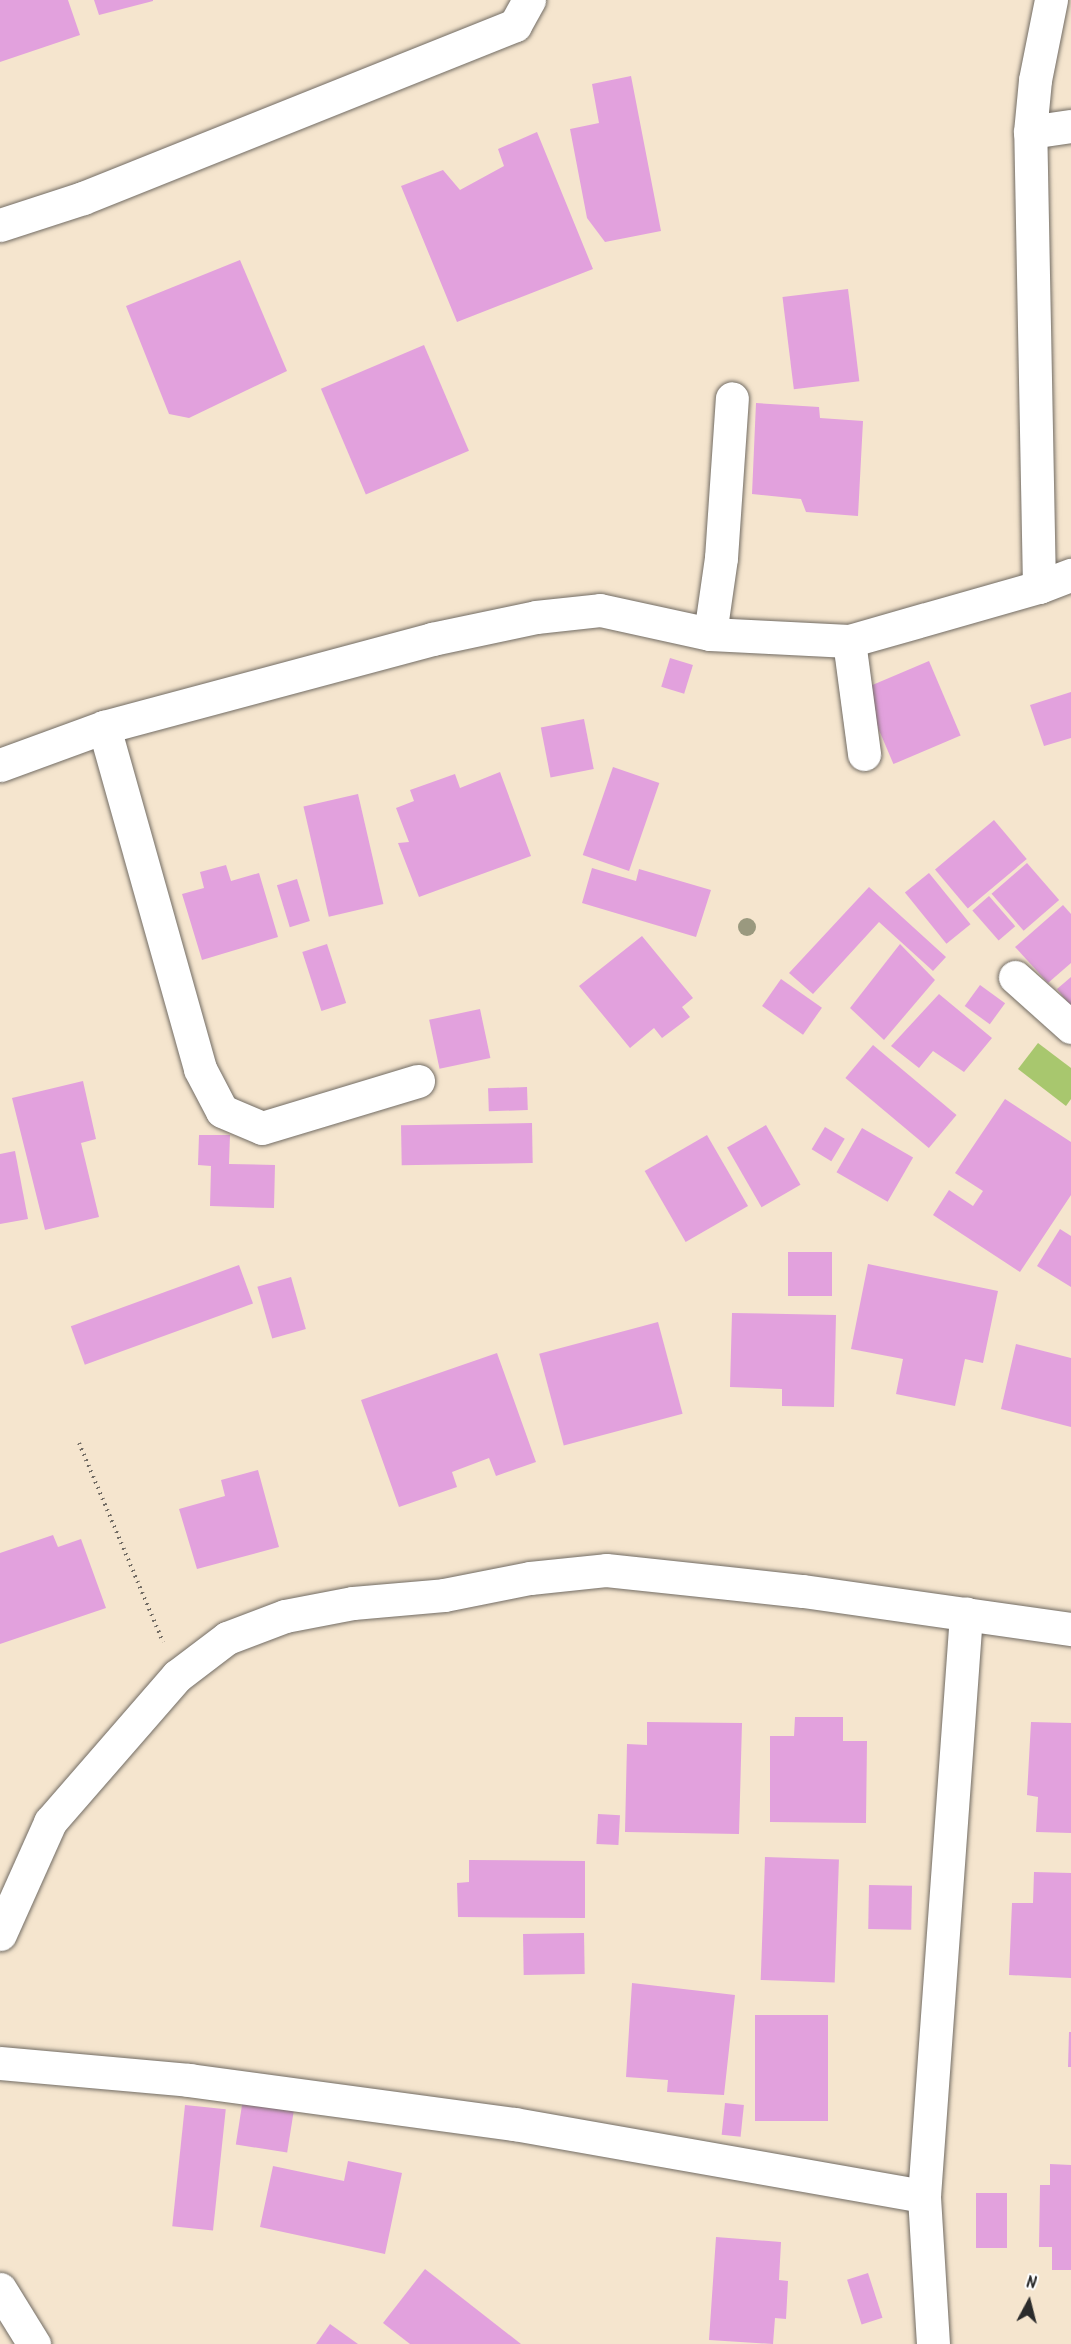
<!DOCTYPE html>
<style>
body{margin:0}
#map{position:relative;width:1071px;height:2344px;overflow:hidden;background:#f5e5ce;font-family:Kalam,sans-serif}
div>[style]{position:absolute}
.green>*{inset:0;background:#a8c76e}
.building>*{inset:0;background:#e2a1dd;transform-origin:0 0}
.path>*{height:4px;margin-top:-2px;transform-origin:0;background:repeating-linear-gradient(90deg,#726c64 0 1.5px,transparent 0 6px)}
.roads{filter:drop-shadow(0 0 2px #726c64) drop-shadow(0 0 2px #726c64)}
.street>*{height:33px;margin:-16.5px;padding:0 16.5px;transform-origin:16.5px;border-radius:16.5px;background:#fff}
.trees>*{width:18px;height:18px;margin:-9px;border-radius:50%;background:#9a997f}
span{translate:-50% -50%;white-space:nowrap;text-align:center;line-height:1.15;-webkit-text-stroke:4.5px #fff;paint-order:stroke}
.north{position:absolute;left:999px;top:2272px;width:60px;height:60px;-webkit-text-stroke:4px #fff;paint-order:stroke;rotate:7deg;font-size:16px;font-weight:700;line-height:24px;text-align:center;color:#2b2b2b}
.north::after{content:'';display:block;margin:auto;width:21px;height:27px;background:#2b2b2b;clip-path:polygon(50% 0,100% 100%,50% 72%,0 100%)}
</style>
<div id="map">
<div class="green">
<div style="clip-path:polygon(1038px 1043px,1071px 1068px,1071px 1099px,1066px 1106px,1018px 1069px)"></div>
</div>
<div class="building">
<div style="clip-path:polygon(0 0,68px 0,80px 35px,0 62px)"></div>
<div style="clip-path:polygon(94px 0,153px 0,153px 1px,99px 15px)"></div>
<div style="clip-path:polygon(631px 76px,661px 231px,605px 242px,587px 218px,570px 129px,599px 123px,592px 84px)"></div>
<div style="clip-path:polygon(537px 132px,593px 269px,457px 322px,401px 186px,443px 170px,460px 190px,504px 166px,498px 149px)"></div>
<div style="clip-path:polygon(240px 260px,287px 371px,189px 418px,169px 414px,126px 306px)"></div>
<div style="left:848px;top:289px;width:93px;height:66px;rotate:83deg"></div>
<div style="left:424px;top:345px;width:115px;height:112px;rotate:67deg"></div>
<div style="clip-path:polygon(756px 403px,819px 407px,820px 418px,863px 421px,858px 516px,806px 512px,801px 499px,752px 494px)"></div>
<div style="left:670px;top:658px;width:24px;height:30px;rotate:17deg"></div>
<div style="left:929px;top:661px;width:81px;height:73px;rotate:67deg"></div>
<div style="clip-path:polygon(1071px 692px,1071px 738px,1044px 746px,1030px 705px)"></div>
<div style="left:584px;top:719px;width:51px;height:44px;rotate:79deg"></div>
<div style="left:613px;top:767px;width:49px;height:93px;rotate:19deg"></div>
<div style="clip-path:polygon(500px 772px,531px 856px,419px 897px,398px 843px,409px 842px,396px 808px,414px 801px,410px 790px,455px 774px,460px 788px)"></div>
<div style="left:358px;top:794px;width:113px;height:56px;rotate:77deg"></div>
<div style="left:994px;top:820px;width:51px;height:77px;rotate:50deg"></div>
<div style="left:1027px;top:863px;width:49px;height:47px;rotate:49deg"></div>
<div style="clip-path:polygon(226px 865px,231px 881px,259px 873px,278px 937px,202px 960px,182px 894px,204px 888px,200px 872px)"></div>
<div style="clip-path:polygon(592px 868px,636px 881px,639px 869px,711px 890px,696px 937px,582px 903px)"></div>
<div style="left:929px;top:873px;width:66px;height:31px;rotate:51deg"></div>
<div style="left:297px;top:879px;width:44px;height:21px;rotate:73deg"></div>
<div style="clip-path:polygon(869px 887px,946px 957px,933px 971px,879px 922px,813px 994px,789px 973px)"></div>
<div style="left:989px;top:896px;width:40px;height:22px;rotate:49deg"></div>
<div style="clip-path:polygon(1063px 905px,1071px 914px,1071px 963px,1048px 983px,1015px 947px)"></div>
<div style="clip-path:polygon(642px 936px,693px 998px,682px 1007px,690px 1017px,662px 1038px,654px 1028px,630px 1048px,579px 986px)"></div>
<div style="left:327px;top:944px;width:62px;height:26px;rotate:72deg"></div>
<div style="clip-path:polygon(900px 944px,935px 980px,884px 1040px,850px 1008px)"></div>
<div style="clip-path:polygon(1071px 977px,1071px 1006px,1057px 989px)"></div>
<div style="left:781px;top:979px;width:50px;height:33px;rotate:35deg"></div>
<div style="left:980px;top:985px;width:31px;height:26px;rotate:36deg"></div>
<div style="clip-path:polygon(939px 994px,992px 1038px,964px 1072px,933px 1051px,919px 1068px,891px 1046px)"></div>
<div style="left:480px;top:1009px;width:50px;height:52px;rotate:78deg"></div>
<div style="left:873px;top:1045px;width:109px;height:43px;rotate:40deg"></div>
<div style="clip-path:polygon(83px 1081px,96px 1139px,81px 1143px,99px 1217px,45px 1230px,12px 1098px)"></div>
<div style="left:527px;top:1087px;width:23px;height:39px;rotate:88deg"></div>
<div style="clip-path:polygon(1005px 1099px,1071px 1142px,1071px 1195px,1020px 1272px,933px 1215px,949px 1190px,973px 1206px,983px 1191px,955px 1173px)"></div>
<div style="left:532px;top:1123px;width:40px;height:131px;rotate:89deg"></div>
<div style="left:766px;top:1125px;width:69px;height:45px;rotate:60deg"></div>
<div style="left:825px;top:1127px;width:23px;height:26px;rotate:31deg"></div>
<div style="left:862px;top:1128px;width:59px;height:51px;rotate:30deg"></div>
<div style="clip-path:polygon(199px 1135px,230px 1135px,229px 1164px,275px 1165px,274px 1208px,210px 1206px,211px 1166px,198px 1165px)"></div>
<div style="left:707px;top:1135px;width:82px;height:72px;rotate:60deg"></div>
<div style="clip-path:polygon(15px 1151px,28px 1219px,0 1224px,0 1154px)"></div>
<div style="clip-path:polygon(1060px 1229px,1071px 1236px,1071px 1287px,1037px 1266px)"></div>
<div style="left:832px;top:1252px;width:44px;height:44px;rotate:90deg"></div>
<div style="clip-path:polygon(868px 1264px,998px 1291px,983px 1363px,965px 1359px,955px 1406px,896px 1394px,903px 1359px,851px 1349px)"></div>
<div style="left:239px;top:1265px;width:41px;height:179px;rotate:70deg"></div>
<div style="left:291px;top:1277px;width:54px;height:35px;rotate:74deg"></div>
<div style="clip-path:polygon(732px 1313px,836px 1315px,834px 1407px,782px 1406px,782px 1389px,730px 1387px)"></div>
<div style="left:658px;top:1322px;width:95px;height:123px;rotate:75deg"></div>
<div style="clip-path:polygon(1016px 1344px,1071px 1358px,1071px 1427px,1001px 1409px)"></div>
<div style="clip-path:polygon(497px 1353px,536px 1462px,496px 1476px,489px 1458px,452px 1472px,457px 1487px,399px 1507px,361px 1400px)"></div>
<div style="clip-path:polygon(258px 1470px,279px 1547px,197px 1569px,179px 1509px,225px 1496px,221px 1480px)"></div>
<div style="clip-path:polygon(53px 1535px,58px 1547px,81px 1539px,106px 1608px,0 1644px,0 1553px)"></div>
<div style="clip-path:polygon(795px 1717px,843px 1717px,843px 1741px,867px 1741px,866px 1823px,770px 1822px,770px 1736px,794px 1736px)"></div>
<div style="clip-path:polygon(647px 1722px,742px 1723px,739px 1834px,625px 1832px,627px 1744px,647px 1745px)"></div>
<div style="clip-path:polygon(1031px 1722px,1071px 1723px,1071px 1833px,1036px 1832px,1038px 1797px,1027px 1795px)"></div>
<div style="left:598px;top:1814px;width:22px;height:30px;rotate:3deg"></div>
<div style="left:765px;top:1857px;width:74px;height:123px;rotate:2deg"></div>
<div style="clip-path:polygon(469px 1860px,585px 1861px,585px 1918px,458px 1917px,457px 1883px,469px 1882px)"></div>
<div style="clip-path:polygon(1034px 1872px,1071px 1873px,1071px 1978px,1009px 1975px,1012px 1903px,1033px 1903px)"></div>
<div style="left:869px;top:1885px;width:43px;height:44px;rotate:1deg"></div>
<div style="left:584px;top:1933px;width:41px;height:61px;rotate:89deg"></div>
<div style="clip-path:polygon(632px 1983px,735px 1995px,724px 2095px,667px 2092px,668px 2080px,626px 2077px)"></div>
<div style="left:755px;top:2015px;width:73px;height:106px"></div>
<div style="clip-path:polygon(1069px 2032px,1071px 2032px,1071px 2067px,1068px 2067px)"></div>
<div style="left:243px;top:2099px;width:52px;height:46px;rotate:9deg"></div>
<div style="left:725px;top:2103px;width:19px;height:32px;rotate:6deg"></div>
<div style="left:185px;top:2105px;width:41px;height:122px;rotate:6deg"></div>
<div style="clip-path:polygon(348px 2161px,402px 2173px,385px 2254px,260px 2227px,273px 2166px,344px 2181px)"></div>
<div style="clip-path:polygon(1050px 2164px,1071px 2165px,1071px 2270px,1052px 2270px,1052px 2247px,1039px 2247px,1040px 2185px,1050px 2185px)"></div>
<div style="left:976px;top:2193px;width:31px;height:55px"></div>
<div style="clip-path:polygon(716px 2237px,781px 2242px,779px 2280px,788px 2281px,786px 2319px,775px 2318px,773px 2344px,709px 2340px)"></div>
<div style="clip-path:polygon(425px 2269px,521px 2344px,410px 2344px,383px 2323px)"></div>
<div style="left:868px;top:2273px;width:47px;height:22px;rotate:72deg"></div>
<div style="clip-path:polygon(330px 2324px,358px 2344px,316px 2344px)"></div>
</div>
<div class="path">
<div style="left:79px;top:1443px;width:216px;rotate:67.1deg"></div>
</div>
<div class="roads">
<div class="street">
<div style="left:1030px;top:132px;width:41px;rotate:-8.3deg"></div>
<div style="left:0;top:225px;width:87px;rotate:-18deg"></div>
<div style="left:83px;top:198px;width:465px;rotate:-21.8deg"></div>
<div style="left:515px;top:25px;width:29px;rotate:-61deg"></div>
<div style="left:1039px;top:587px;width:455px;rotate:-91.1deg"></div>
<div style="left:1030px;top:132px;width:52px;rotate:-84.5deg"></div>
<div style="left:1035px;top:80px;width:82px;rotate:-78.7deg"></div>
<div style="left:710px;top:634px;width:77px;rotate:-81.8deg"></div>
<div style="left:721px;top:558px;width:160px;rotate:-86.1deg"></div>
<div style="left:849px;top:641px;width:114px;rotate:82.4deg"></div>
<div style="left:104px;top:727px;width:355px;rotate:74.3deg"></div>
<div style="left:200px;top:1069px;width:47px;rotate:62.4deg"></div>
<div style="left:222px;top:1111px;width:43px;rotate:23deg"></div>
<div style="left:262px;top:1128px;width:163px;rotate:-16.8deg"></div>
<div style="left:0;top:765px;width:111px;rotate:-20.1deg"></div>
<div style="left:104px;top:727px;width:340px;rotate:-15deg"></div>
<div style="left:432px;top:639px;width:106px;rotate:-11.9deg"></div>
<div style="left:536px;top:617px;width:64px;rotate:-6.2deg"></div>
<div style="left:600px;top:610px;width:113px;rotate:12.3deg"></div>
<div style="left:710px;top:634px;width:139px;rotate:2.9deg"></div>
<div style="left:849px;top:641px;width:198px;rotate:-15.9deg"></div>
<div style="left:1039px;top:587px;width:34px;rotate:-21deg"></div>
<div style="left:1015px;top:977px;width:75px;rotate:41.8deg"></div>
<div style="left:0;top:1934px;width:123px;rotate:-65.9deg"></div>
<div style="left:50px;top:1822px;width:194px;rotate:-49deg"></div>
<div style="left:177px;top:1676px;width:63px;rotate:-37.2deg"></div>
<div style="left:227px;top:1638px;width:62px;rotate:-20.8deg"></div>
<div style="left:285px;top:1616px;width:69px;rotate:-10.8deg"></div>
<div style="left:353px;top:1603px;width:91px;rotate:-5deg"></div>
<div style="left:444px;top:1595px;width:88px;rotate:-11.2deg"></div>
<div style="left:530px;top:1578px;width:76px;rotate:-6deg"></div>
<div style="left:606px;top:1570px;width:198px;rotate:6.1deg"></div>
<div style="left:803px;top:1591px;width:271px;rotate:8.1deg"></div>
<div style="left:0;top:2063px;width:190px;rotate:5.1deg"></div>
<div style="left:189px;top:2080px;width:329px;rotate:7.7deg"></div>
<div style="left:515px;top:2124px;width:415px;rotate:10deg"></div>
<div style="left:0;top:2289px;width:65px;rotate:58.3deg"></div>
<div style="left:933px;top:2344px;width:148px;rotate:-93.5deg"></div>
<div style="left:924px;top:2196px;width:584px;rotate:-85.87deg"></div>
</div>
</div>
<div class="trees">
<div style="left:747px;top:927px"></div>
</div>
<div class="north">N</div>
</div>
